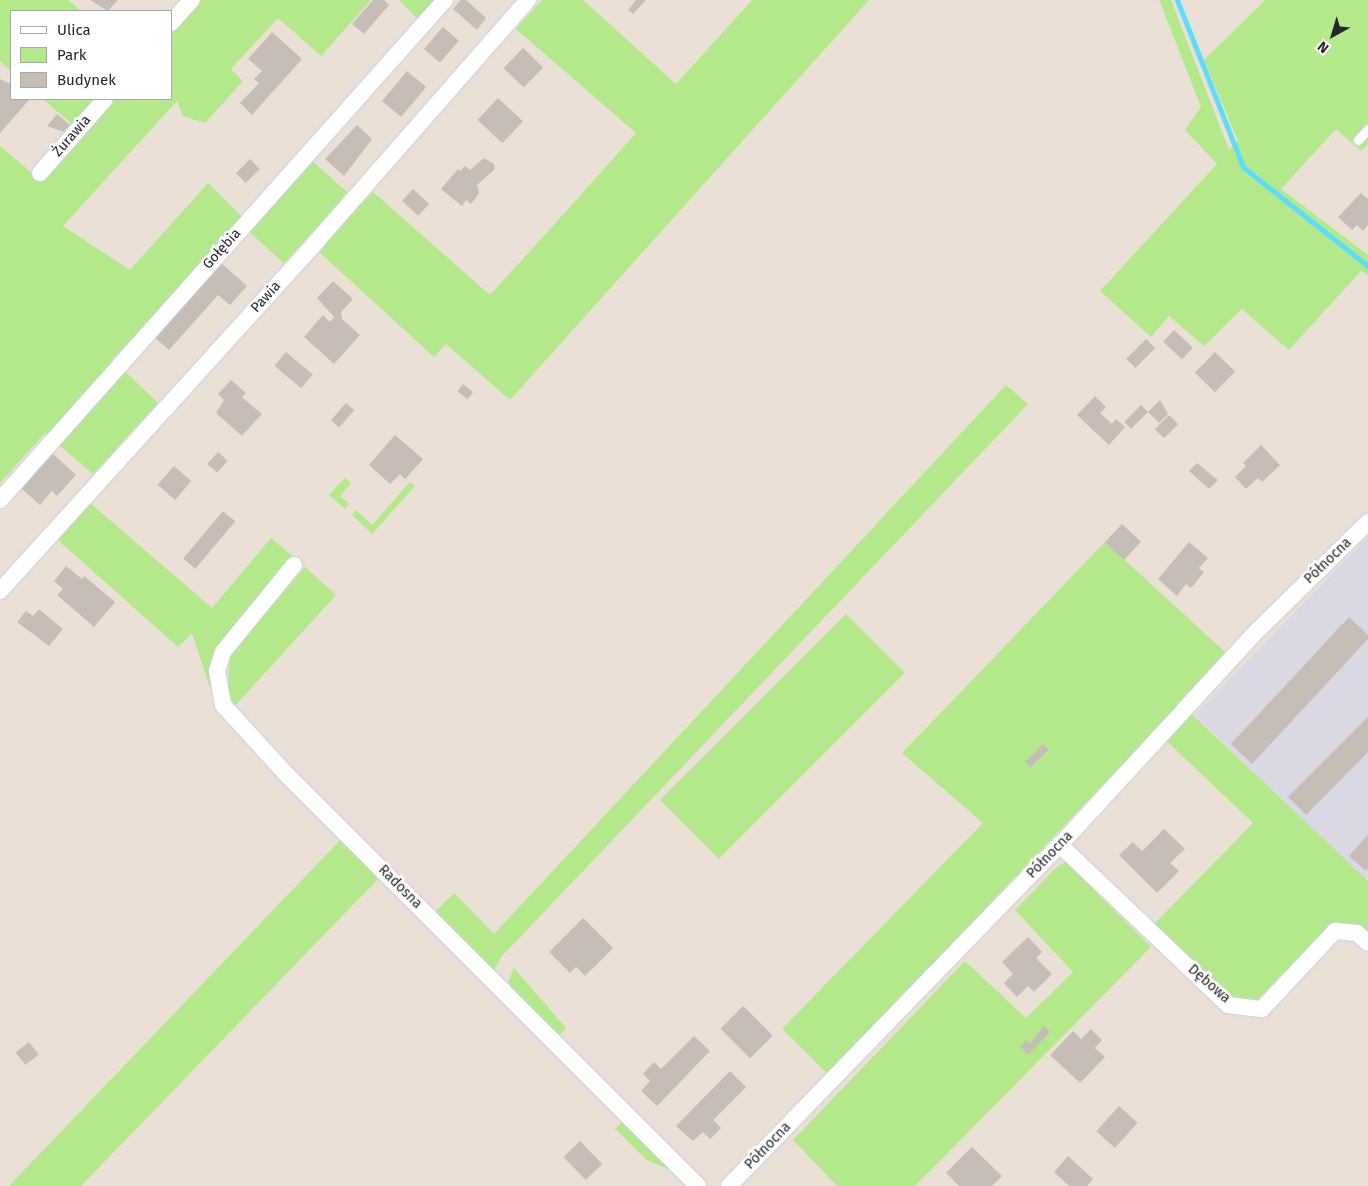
<!DOCTYPE html>
<meta charset="utf-8">
<style>
body{margin:0}
#map{position:relative;width:1368px;height:1186px;overflow:hidden;background:#ebe0d5;font-family:"Fira Sans",sans-serif}
div>[style]{position:absolute}
.industrial>*{inset:0;background:#dad8e2}
.green>*{inset:0;background:#b3e98b;transform-origin:0 0}
.stream>*{height:5px;margin:-2.5px;padding:0 2.5px;transform-origin:2.5px;border-radius:2.5px;background:#5bdefb}
.building>*{inset:0;background:#c6bdb6;transform-origin:0 0}
.roads{filter:drop-shadow(0 0 1px #cbd1e2) drop-shadow(0 0 1px #cbd1e2)}
.service>*{height:9px;margin:-4.5px;padding:0 4.5px;transform-origin:4.5px;border-radius:4.5px;background:#fff}
.minor>*{height:16px;margin:-8px;padding:0 8px;transform-origin:8px;border-radius:8px;background:#fff}
span{translate:-50% -50%;white-space:nowrap;text-align:center;line-height:1.15;-webkit-text-stroke:5px #fff;paint-order:stroke}
.street-label{font-size:14px;color:#262626}
.legend{position:absolute;left:10px;top:10px;width:162px;height:90px;box-sizing:border-box;background:#fff;border:1px solid #a8a8a8;margin:0;padding:6px 9px;list-style:none;font-size:15px;color:#262626}
.legend li{display:flex;align-items:center;gap:10px;height:25px}
.legend b{width:25px;border:1px solid #a8a8a8}
.north{position:absolute;left:1308px;top:10px;width:50px;height:50px;-webkit-text-stroke:4px #fff;paint-order:stroke;rotate:219deg;font-size:14px;font-weight:700;line-height:20px;text-align:center;color:#262626}
.north::after{content:'';display:block;margin:auto;width:18px;height:22px;background:#262626;clip-path:polygon(50% 0,100% 100%,50% 72%,0 100%)}
</style>
<div id="map">
<div class="industrial">
<div style="clip-path:polygon(1368px 537px,1368px 876px,1363px 880px,1195px 715px)"></div>
</div>
<div class="green">
<div style="clip-path:polygon(0 0,68px 0,81px 11px,11px 11px,11px 71px,0 61px)"></div>
<div style="clip-path:polygon(201px 0,371px 0,321px 56px,278px 18px,231px 69px,243px 81px,205px 123px,183px 116px,177px 101px,63px 226px,130px 270px,208px 183px,243px 218px,168px 304px,112px 359px,158px 403px,93px 474px,45px 433px,0 483px,0 146px,41px 181px,113px 99px,171px 99px,171px 33px)"></div>
<div style="clip-path:polygon(399px 0,437px 0,419px 20px)"></div>
<div style="clip-path:polygon(542px 0,583px 0,676px 84px,752px 0,869px 0,510px 400px,446px 344px,434px 357px,317px 250px,373px 192px,490px 295px,561px 217px,636px 133px,516px 29px)"></div>
<div style="clip-path:polygon(1159px 0,1171px 0,1229px 150px,1238px 141px,1204px 60px,1265px 0,1368px 0,1368px 144px,1361px 151px,1336px 129px,1281px 189px,1368px 255px,1368px 275px,1361px 271px,1289px 350px,1242px 309px,1204px 346px,1169px 316px,1151px 337px,1100px 291px,1217px 164px,1185px 130px,1201px 107px)"></div>
<div style="clip-path:polygon(43px 99px,96px 99px,73px 125px)"></div>
<div style="left:309px;top:158px;width:52px;height:95px;rotate:42deg"></div>
<div style="clip-path:polygon(1006px 385px,1028px 404px,501px 957px,493px 973px,434px 913px,454px 893px,494px 934px)"></div>
<div style="clip-path:polygon(345px 478px,351px 483px,340px 496px,349px 504px,345px 509px,329px 495px)"></div>
<div style="clip-path:polygon(410px 482px,415px 486px,372px 534px,352px 515px,356px 510px,372px 525px)"></div>
<div style="clip-path:polygon(90px 503px,212px 608px,271px 538px,296px 559px,222px 640px,213px 660px,210px 688px,192px 633px,178px 647px,58px 540px)"></div>
<div style="clip-path:polygon(1105px 542px,1225px 652px,1179px 702px,1368px 881px,1368px 931px,1346px 923px,1332px 924px,1256px 1001px,1227px 996px,1153px 925px,1253px 823px,1155px 730px,828px 1074px,782px 1029px,983px 823px,902px 753px)"></div>
<div style="clip-path:polygon(305px 567px,336px 595px,234px 707px,228px 689px,230px 653px)"></div>
<div style="left:846px;top:614px;width:83px;height:263px;rotate:45deg"></div>
<div style="clip-path:polygon(343px 837px,378px 879px,81px 1186px,9px 1186px)"></div>
<div style="clip-path:polygon(1066px 862px,1151px 947px,915px 1186px,837px 1186px,793px 1140px,965px 961px,1026px 1018px,1073px 972px,1015px 910px,1057px 867px)"></div>
<div style="clip-path:polygon(514px 968px,566px 1028px,558px 1037px,515px 993px,508px 982px)"></div>
<div style="clip-path:polygon(622px 1122px,670px 1170px,647px 1160px,615px 1129px)"></div>
</div>
<div class="stream">
<div style="left:1177px;top:0;width:180px;rotate:68.4deg"></div>
<div style="left:1243px;top:167px;width:159px;rotate:38.4deg"></div>
</div>
<div class="building">
<div style="clip-path:polygon(90px 0,118px 0,108px 11px)"></div>
<div style="clip-path:polygon(373px 0,384px 0,389px 5px,364px 34px,352px 24px)"></div>
<div style="clip-path:polygon(461px 0,466px 0,486px 18px,477px 30px,453px 9px)"></div>
<div style="clip-path:polygon(636px 0,646px 0,633px 14px,628px 10px)"></div>
<div style="left:443px;top:27px;width:21px;height:29px;rotate:41deg"></div>
<div style="clip-path:polygon(272px 32px,302px 59px,252px 115px,240px 103px,259px 83px,254px 79px,262px 71px,248px 59px)"></div>
<div style="left:523px;top:48px;width:28px;height:28px;rotate:44deg"></div>
<div style="left:407px;top:71px;width:25px;height:39px;rotate:40deg"></div>
<div style="clip-path:polygon(0 79px,11px 84px,11px 99px,29px 100px,0 133px)"></div>
<div style="left:498px;top:98px;width:34px;height:30px;rotate:43deg"></div>
<div style="clip-path:polygon(57px 114px,70px 125px,64px 132px,47px 126px)"></div>
<div style="clip-path:polygon(357px 125px,372px 139px,344px 176px,325px 159px)"></div>
<div style="clip-path:polygon(484px 158px,494px 164px,495px 169px,477px 185px,479px 193px,471px 204px,466px 200px,462px 206px,441px 189px,458px 169px,460px 171px,465px 166px,470px 170px)"></div>
<div style="left:250px;top:159px;width:14px;height:20px;rotate:45deg"></div>
<div style="left:413px;top:189px;width:22px;height:16px;rotate:43deg"></div>
<div style="clip-path:polygon(1361px 193px,1368px 199px,1368px 225px,1363px 231px,1357px 225px,1352px 230px,1338px 217px)"></div>
<div style="clip-path:polygon(220px 262px,247px 286px,230px 305px,218px 295px,169px 350px,154px 337px)"></div>
<div style="clip-path:polygon(333px 281px,353px 299px,341px 312px,342px 319px,360px 335px,334px 364px,304px 337px,323px 315px,330px 322px,334px 317px,317px 298px)"></div>
<div style="left:1174px;top:330px;width:26px;height:16px;rotate:43deg"></div>
<div style="left:1146px;top:339px;width:13px;height:28px;rotate:45deg"></div>
<div style="left:286px;top:352px;width:35px;height:18px;rotate:40deg"></div>
<div style="left:1215px;top:352px;width:28px;height:29px;rotate:44deg"></div>
<div style="clip-path:polygon(231px 380px,246px 393px,242px 397px,262px 414px,242px 436px,216px 413px,224px 400px,218px 394px)"></div>
<div style="left:463px;top:384px;width:13px;height:9px;rotate:39deg"></div>
<div style="clip-path:polygon(1095px 396px,1106px 407px,1100px 413px,1112px 424px,1116px 419px,1125px 427px,1109px 445px,1077px 415px)"></div>
<div style="clip-path:polygon(1160px 400px,1168px 414px,1159px 423px,1148px 412px)"></div>
<div style="left:346px;top:403px;width:11px;height:23px;rotate:41deg"></div>
<div style="left:1141px;top:405px;width:10px;height:24px;rotate:45deg"></div>
<div style="left:1169px;top:415px;width:13px;height:20px;rotate:45deg"></div>
<div style="clip-path:polygon(395px 435px,423px 459px,405px 479px,400px 474px,390px 484px,369px 465px)"></div>
<div style="clip-path:polygon(1261px 445px,1280px 465px,1262px 482px,1258px 478px,1246px 489px,1235px 477px,1246px 466px,1243px 463px)"></div>
<div style="clip-path:polygon(51px 452px,76px 475px,57px 496px,52px 491px,40px 505px,22px 489px)"></div>
<div style="left:218px;top:452px;width:13px;height:16px;rotate:42deg"></div>
<div style="clip-path:polygon(1197px 463px,1218px 480px,1209px 489px,1189px 471px)"></div>
<div style="left:174px;top:466px;width:23px;height:25px;rotate:41deg"></div>
<div style="left:223px;top:511px;width:16px;height:62px;rotate:40deg"></div>
<div style="left:1122px;top:524px;width:26px;height:25px;rotate:43deg"></div>
<div style="clip-path:polygon(1189px 542px,1208px 558px,1199px 568px,1204px 572px,1191px 588px,1186px 584px,1177px 596px,1158px 579px)"></div>
<div style="clip-path:polygon(66px 566px,82px 579px,84px 576px,115px 602px,94px 627px,57px 595px,63px 589px,54px 581px)"></div>
<div style="clip-path:polygon(39px 609px,63px 629px,49px 646px,17px 622px,26px 611px,33px 616px)"></div>
<div style="clip-path:polygon(1349px 617px,1368px 635px,1368px 639px,1252px 764px,1231px 744px)"></div>
<div style="clip-path:polygon(1368px 717px,1368px 752px,1306px 815px,1288px 797px)"></div>
<div style="left:1043px;top:744px;width:8px;height:25px;rotate:45deg"></div>
<div style="clip-path:polygon(1164px 829px,1185px 849px,1170px 863px,1179px 871px,1157px 893px,1119px 855px,1133px 842px,1142px 851px)"></div>
<div style="clip-path:polygon(1368px 835px,1368px 868px,1366px 871px,1349px 856px)"></div>
<div style="clip-path:polygon(583px 918px,613px 948px,585px 976px,576px 967px,570px 973px,549px 952px)"></div>
<div style="clip-path:polygon(1028px 937px,1042px 952px,1036px 958px,1052px 974px,1034px 992px,1028px 986px,1017px 997px,1004px 983px,1013px 974px,1002px 962px)"></div>
<div style="left:743px;top:1006px;width:42px;height:32px;rotate:45deg"></div>
<div style="clip-path:polygon(1044px 1026px,1050px 1032px,1028px 1055px,1020px 1047px,1026px 1040px,1030px 1044px)"></div>
<div style="clip-path:polygon(1091px 1029px,1102px 1040px,1095px 1048px,1105px 1057px,1080px 1083px,1050px 1055px,1073px 1031px,1081px 1039px)"></div>
<div style="clip-path:polygon(694px 1036px,710px 1051px,657px 1106px,641px 1091px,650px 1081px,643px 1074px,654px 1062px,661px 1069px)"></div>
<div style="left:29px;top:1042px;width:16px;height:17px;rotate:52deg"></div>
<div style="clip-path:polygon(730px 1071px,746px 1087px,713px 1120px,721px 1128px,710px 1139px,703px 1132px,693px 1141px,676px 1126px)"></div>
<div style="left:1119px;top:1106px;width:25px;height:34px;rotate:42deg"></div>
<div style="left:580px;top:1141px;width:32px;height:23px;rotate:46deg"></div>
<div style="clip-path:polygon(972px 1147px,1002px 1176px,992px 1186px,959px 1186px,946px 1173px)"></div>
<div style="clip-path:polygon(1068px 1156px,1093px 1179px,1087px 1186px,1069px 1186px,1054px 1172px)"></div>
</div>
<div class="roads">
<div class="service">
<div style="left:1358px;top:140px;width:15px;rotate:-48deg"></div>
</div>
<div class="minor">
<div style="left:171px;top:23px;width:31px;rotate:-48deg"></div>
<div style="left:40px;top:173px;width:98px;rotate:-48.7deg"></div>
<div style="left:0;top:500px;width:669px;rotate:-48.33deg"></div>
<div style="left:294px;top:565px;width:112px;rotate:129.2deg"></div>
<div style="left:223px;top:652px;width:20px;rotate:108deg"></div>
<div style="left:217px;top:671px;width:35px;rotate:80deg"></div>
<div style="left:223px;top:705px;width:92px;rotate:47.6deg"></div>
<div style="left:285px;top:773px;width:584px;rotate:45deg"></div>
<div style="left:0;top:591px;width:471px;rotate:-47.8deg"></div>
<div style="left:316px;top:242px;width:322px;rotate:-48.8deg"></div>
<div style="left:1060px;top:845px;width:232px;rotate:43.6deg"></div>
<div style="left:1228px;top:1005px;width:34px;rotate:7deg"></div>
<div style="left:1262px;top:1009px;width:107px;rotate:-46.9deg"></div>
<div style="left:1335px;top:931px;width:22px;rotate:5deg"></div>
<div style="left:1357px;top:933px;width:15px;rotate:42deg"></div>
<div style="left:729px;top:1186px;width:475px;rotate:-45.9deg"></div>
<div style="left:1060px;top:845px;width:292px;rotate:-47.4deg"></div>
<div style="left:1258px;top:630px;width:154px;rotate:-44.5deg"></div>
</div>
</div>
<div class="street-label">
<span style="left:72px;top:136px;rotate:-49deg">Żurawia</span>
<span style="left:222px;top:249px;rotate:-48deg">Gołębia</span>
<span style="left:266px;top:297px;rotate:-48deg">Pawia</span>
<span style="left:1328px;top:561px;rotate:-44deg">Północna</span>
<span style="left:1050px;top:855px;rotate:-46deg">Północna</span>
<span style="left:400px;top:887px;rotate:45deg">Radosna</span>
<span style="left:1209px;top:984px;rotate:41deg">Dębowa</span>
<span style="left:768px;top:1146px;rotate:-46deg">Północna</span>
</div>
<ul class="legend">
<li><b style="height:6px;background:#fff"></b>Ulica</li>
<li><b style="height:14px;background:#b3e98b"></b>Park</li>
<li><b style="height:14px;background:#c6bdb6"></b>Budynek</li>
</ul>
<div class="north">N</div>
</div>
